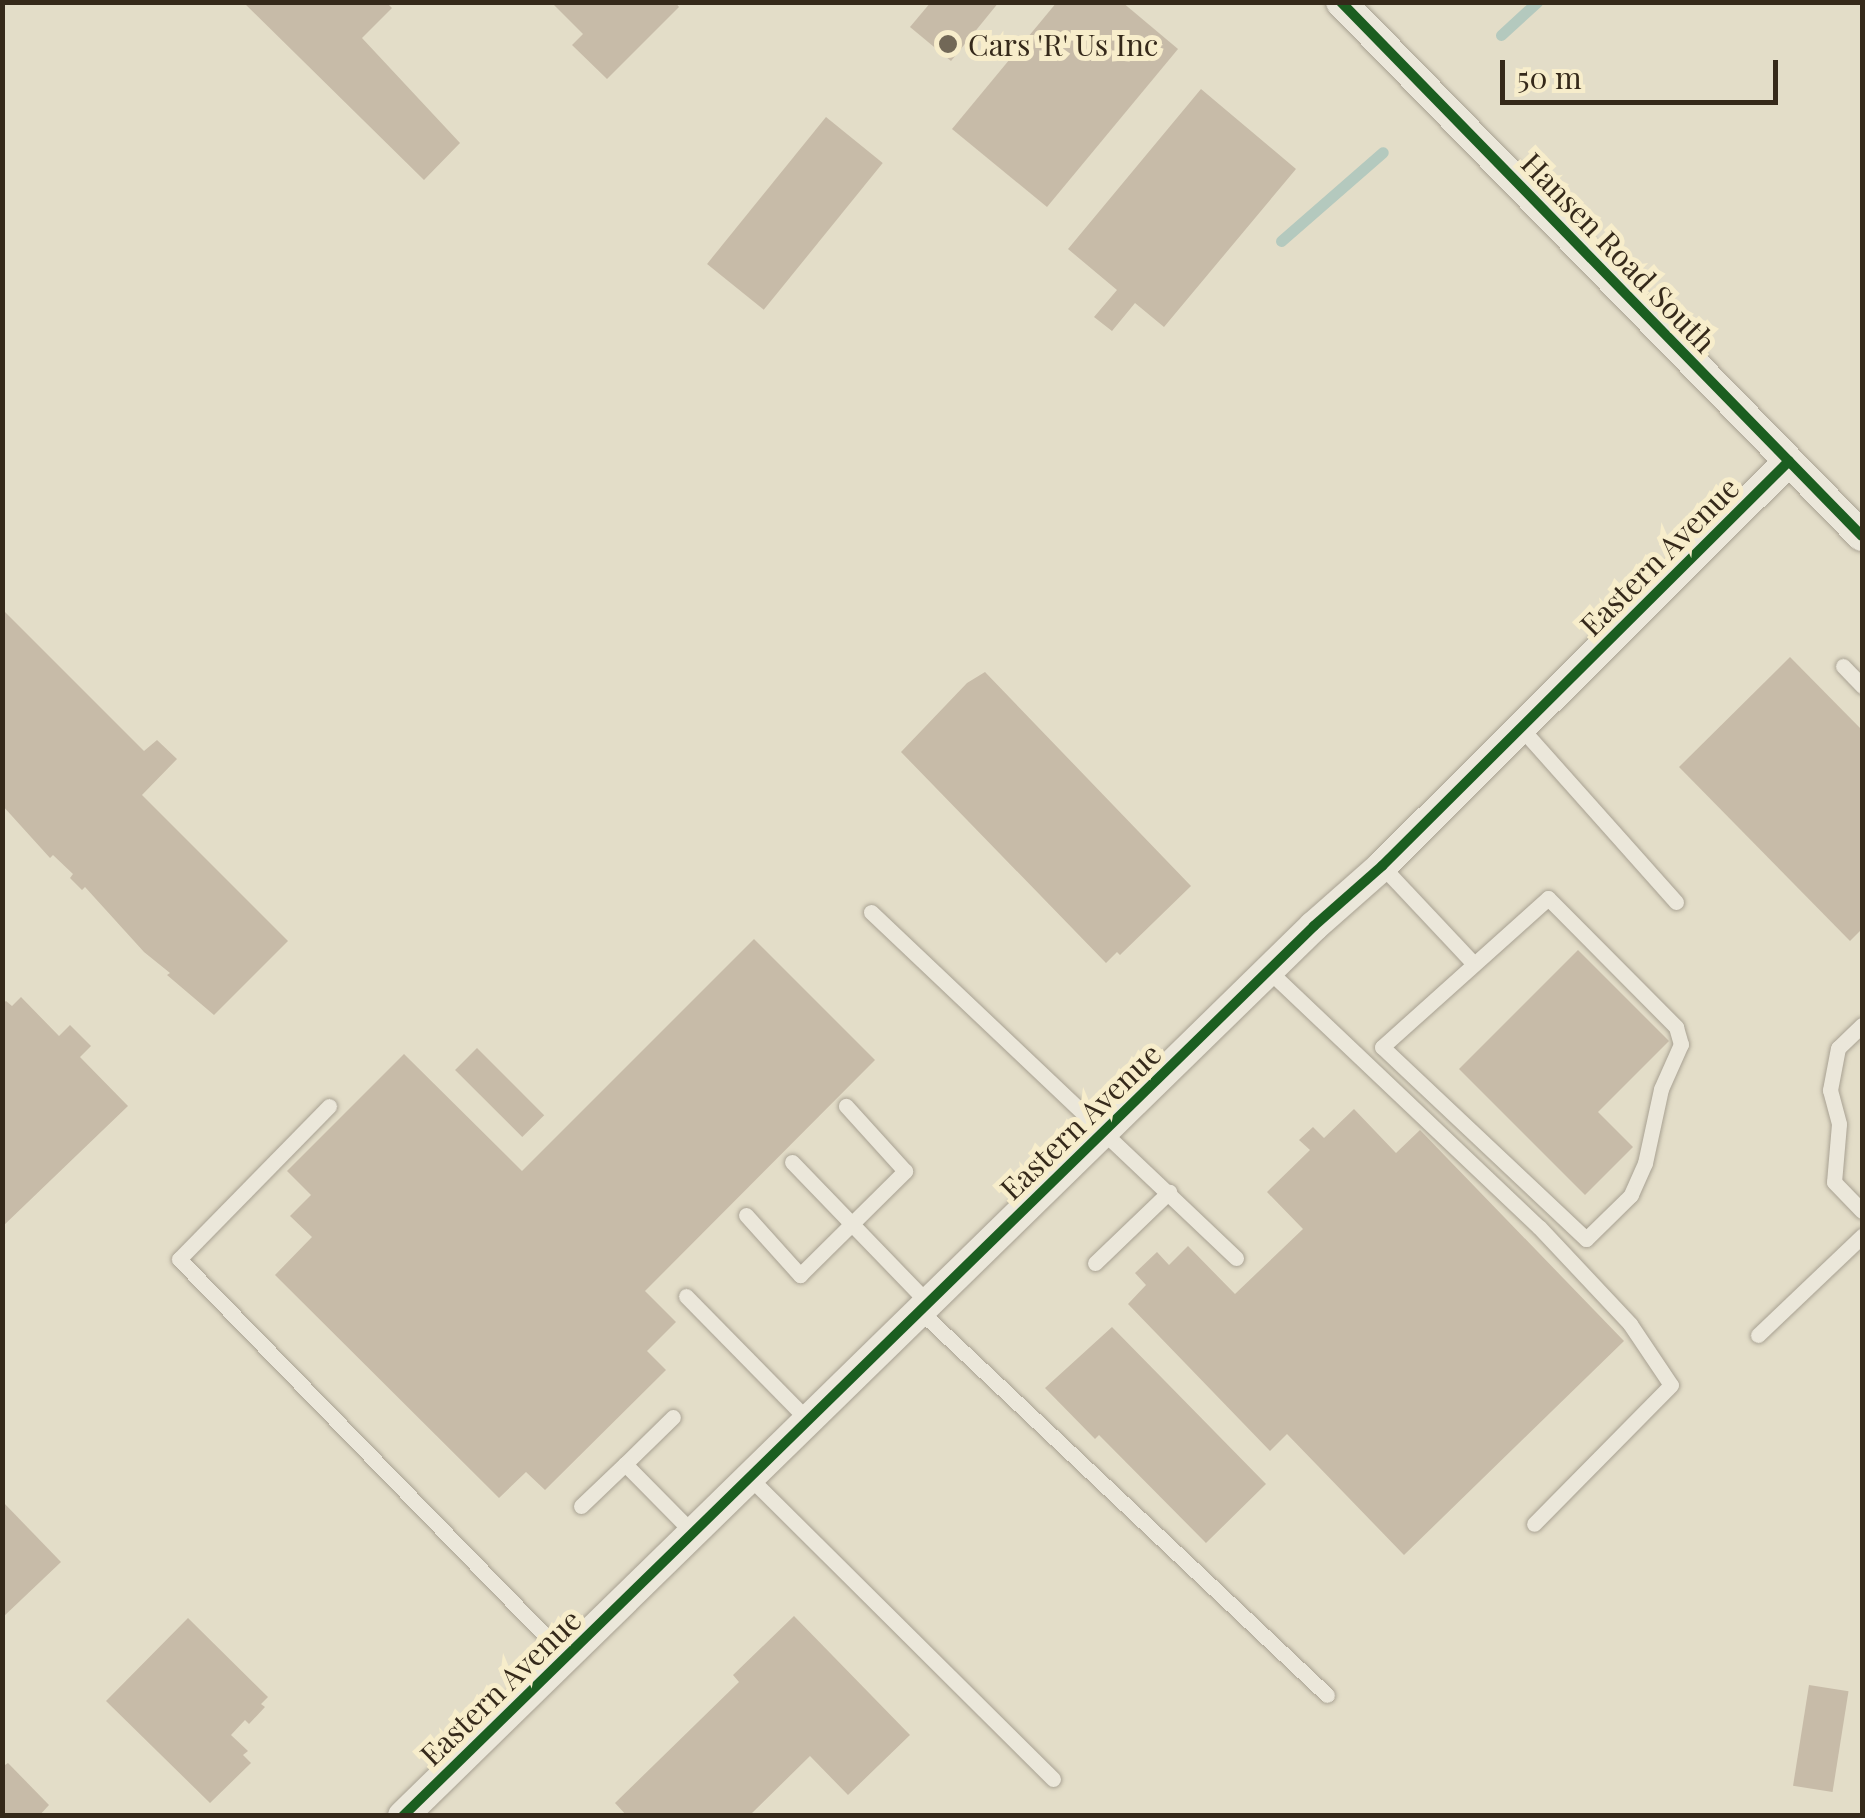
<!DOCTYPE html>
<style>
body{margin:0}
#map{position:relative;width:1865px;height:1818px;overflow:hidden;background:#e3ddc8;font-family:"Playfair Display",serif}
div>[style]{position:absolute}
.stream>*{height:11px;margin:-5.5px;padding:0 5.5px;transform-origin:5.5px;border-radius:5.5px;background:#b4c9be}
.building>*{inset:0;background:#c7bba8;transform-origin:0 0}
.roads{filter:drop-shadow(0 0 2px #a8a192) drop-shadow(0 0 2px #a8a192)}
.service>*{height:15px;margin:-7.5px;padding:0 7.5px;transform-origin:7.5px;border-radius:7.5px;background:#ebe7da}
.minor>*{height:30px;margin:-15px;padding:0 15px;transform-origin:15px;border-radius:15px;background:#ebe7da}
.cycleway>*{height:10px;margin:-5px;padding:0 5px;transform-origin:5px;border-radius:5px;background:#1b5e20}
.dots>*{width:28px;height:28px;translate:-50% -50%;box-sizing:border-box;border:5px solid #f7edcb;border-radius:50%}
span{translate:-50% -50%;white-space:nowrap;text-align:center;line-height:1.15;-webkit-text-stroke:10px #f7edcb;paint-order:stroke}
.poi-label{font-size:30px;color:#35291a}
.left{translate:0 -50%;text-align:left}
.street-label{font-size:30px;color:#35291a}
.frame{position:absolute;inset:0;border:5px solid #35291a;pointer-events:none}
.scale{position:absolute;left:1500px;top:60px;width:278px;height:45px;box-sizing:border-box;border:5px solid #35291a;border-top:0;padding-left:12px;font-size:30px;line-height:35px;white-space:nowrap;color:#35291a;-webkit-text-stroke:8px #f7edcb;paint-order:stroke}
</style>
<div id="map">
<div class="stream">
<div style="left:1501px;top:35px;width:49px;rotate:-42.5deg"></div>
<div style="left:1281px;top:241px;width:135px;rotate:-41.1deg"></div>
</div>
<div class="building">
<div style="clip-path:polygon(243px 2px,386px 2px,392px 8px,362px 38px,460px 143px,424px 180px)"></div>
<div style="clip-path:polygon(551px 2px,675px 2px,679px 7px,607px 79px,572px 45px,583px 34px)"></div>
<div style="clip-path:polygon(931px 2px,999px 2px,951px 61px,910px 27px)"></div>
<div style="clip-path:polygon(1057px 2px,1122px 2px,1178px 49px,1047px 207px,952px 129px)"></div>
<div style="clip-path:polygon(1201px 89px,1296px 169px,1164px 327px,1135px 303px,1112px 331px,1094px 317px,1117px 290px,1068px 249px)"></div>
<div style="left:826px;top:117px;width:73px;height:189px;rotate:39deg"></div>
<div style="clip-path:polygon(2px 609px,144px 751px,157px 740px,177px 759px,142px 795px,288px 941px,214px 1015px,167px 975px,170px 973px,144px 952px,85px 887px,82px 890px,70px 878px,73px 874px,53px 855px,50px 858px,2px 805px)"></div>
<div style="clip-path:polygon(1790px 657px,1862px 730px,1862px 929px,1850px 941px,1679px 767px)"></div>
<div style="clip-path:polygon(985px 672px,1191px 886px,1120px 955px,1117px 952px,1106px 963px,901px 752px,967px 683px)"></div>
<div style="clip-path:polygon(754px 939px,875px 1060px,645px 1291px,676px 1322px,647px 1351px,666px 1370px,545px 1490px,526px 1472px,499px 1498px,275px 1275px,312px 1237px,290px 1216px,311px 1195px,287px 1171px,404px 1054px,522px 1171px)"></div>
<div style="clip-path:polygon(1578px 950px,1669px 1041px,1598px 1112px,1633px 1147px,1585px 1195px,1459px 1069px)"></div>
<div style="clip-path:polygon(21px 997px,59px 1036px,70px 1025px,91px 1046px,80px 1057px,128px 1106px,2px 1227px,2px 1004px,6px 1001px,12px 1006px)"></div>
<div style="left:477px;top:1048px;width:95px;height:31px;rotate:45deg"></div>
<div style="clip-path:polygon(1354px 1109px,1396px 1153px,1420px 1130px,1624px 1341px,1404px 1555px,1287px 1434px,1270px 1451px,1128px 1304px,1146px 1285px,1135px 1273px,1157px 1252px,1169px 1265px,1188px 1246px,1235px 1294px,1303px 1229px,1267px 1192px,1310px 1150px,1299px 1140px,1313px 1127px,1324px 1138px)"></div>
<div style="clip-path:polygon(1112px 1327px,1266px 1484px,1206px 1543px,1099px 1435px,1095px 1439px,1045px 1388px)"></div>
<div style="clip-path:polygon(2px 1501px,61px 1562px,2px 1618px)"></div>
<div style="clip-path:polygon(794px 1616px,910px 1735px,848px 1795px,810px 1756px,749px 1816px,627px 1816px,615px 1803px,739px 1682px,733px 1675px)"></div>
<div style="clip-path:polygon(188px 1618px,268px 1697px,261px 1704px,265px 1707px,249px 1724px,245px 1720px,231px 1735px,248px 1751px,243px 1755px,251px 1763px,210px 1803px,106px 1701px)"></div>
<div style="left:1809px;top:1685px;width:40px;height:102px;rotate:9deg"></div>
<div style="clip-path:polygon(8px 1763px,49px 1805px,39px 1816px,2px 1816px,2px 1767px)"></div>
</div>
<div class="roads">
<div class="service">
<div style="left:1843px;top:666px;width:28px;rotate:46deg"></div>
<div style="left:1521px;top:728px;width:233px;rotate:48.3deg"></div>
<div style="left:1382px;top:866px;width:134px;rotate:46.8deg"></div>
<div style="left:1548px;top:898px;width:182px;rotate:45.2deg"></div>
<div style="left:1676px;top:1027px;width:18px;rotate:74deg"></div>
<div style="left:1681px;top:1044px;width:49px;rotate:114deg"></div>
<div style="left:1661px;top:1089px;width:76px;rotate:102.2deg"></div>
<div style="left:1645px;top:1163px;width:35px;rotate:114deg"></div>
<div style="left:1631px;top:1195px;width:63px;rotate:135.6deg"></div>
<div style="left:1586px;top:1239px;width:280px;rotate:-136.7deg"></div>
<div style="left:1382px;top:1047px;width:223px;rotate:-41.9deg"></div>
<div style="left:871px;top:912px;width:503px;rotate:43.47deg"></div>
<div style="left:1269px;top:971px;width:372px;rotate:43.5deg"></div>
<div style="left:1539px;top:1227px;width:133px;rotate:46.8deg"></div>
<div style="left:1630px;top:1324px;width:73px;rotate:56.1deg"></div>
<div style="left:1671px;top:1385px;width:195px;rotate:134.6deg"></div>
<div style="left:1862px;top:1025px;width:33px;rotate:136deg"></div>
<div style="left:1838px;top:1048px;width:43px;rotate:100.8deg"></div>
<div style="left:1830px;top:1090px;width:35px;rotate:75deg"></div>
<div style="left:1839px;top:1124px;width:58px;rotate:94.9deg"></div>
<div style="left:1834px;top:1182px;width:40px;rotate:46deg"></div>
<div style="left:329px;top:1106px;width:214px;rotate:134.4deg"></div>
<div style="left:179px;top:1259px;width:555px;rotate:45.8deg"></div>
<div style="left:792px;top:1162px;width:197px;rotate:46deg"></div>
<div style="left:746px;top:1215px;width:81px;rotate:48deg"></div>
<div style="left:800px;top:1275px;width:148px;rotate:-44.7deg"></div>
<div style="left:905px;top:1171px;width:88px;rotate:-132.2deg"></div>
<div style="left:1095px;top:1263px;width:103px;rotate:-43.8deg"></div>
<div style="left:686px;top:1296px;width:175px;rotate:45.5deg"></div>
<div style="left:921px;top:1312px;width:558px;rotate:43.33deg"></div>
<div style="left:1758px;top:1335px;width:144px;rotate:-43.6deg"></div>
<div style="left:625px;top:1464px;width:67px;rotate:-44.4deg"></div>
<div style="left:750px;top:1478px;width:427px;rotate:44.8deg"></div>
<div style="left:581px;top:1506px;width:61px;rotate:-43.7deg"></div>
<div style="left:625px;top:1464px;width:97px;rotate:45.4deg"></div>
</div>
<div class="minor">
<div style="left:1341px;top:2px;width:746px;rotate:45.71deg"></div>
<div style="left:403px;top:1816px;width:1274px;rotate:-44.33deg"></div>
<div style="left:1314px;top:926px;width:91px;rotate:-41.4deg"></div>
<div style="left:1382px;top:866px;width:574px;rotate:-44.86deg"></div>
</div>
</div>
<div class="cycleway">
<div style="left:1341px;top:2px;width:746px;rotate:45.71deg"></div>
<div style="left:403px;top:1816px;width:1274px;rotate:-44.33deg"></div>
<div style="left:1314px;top:926px;width:91px;rotate:-41.4deg"></div>
<div style="left:1382px;top:866px;width:574px;rotate:-44.86deg"></div>
</div>
<div class="dots">
<div style="left:948px;top:44px;background:#726857"></div>
</div>
<div class="poi-label">
<span class="left" style="left:968px;top:44px">Cars 'R' Us Inc</span>
</div>
<div class="street-label">
<span style="left:1619px;top:252px;rotate:46deg">Hansen Road South</span>
<span style="left:1659px;top:556px;rotate:-45deg">Eastern Avenue</span>
<span style="left:1080px;top:1121px;rotate:-44deg">Eastern Avenue</span>
<span style="left:500px;top:1687px;rotate:-44deg">Eastern Avenue</span>
</div>
<div class="frame"></div>
<div class="scale">50 m</div>
</div>
